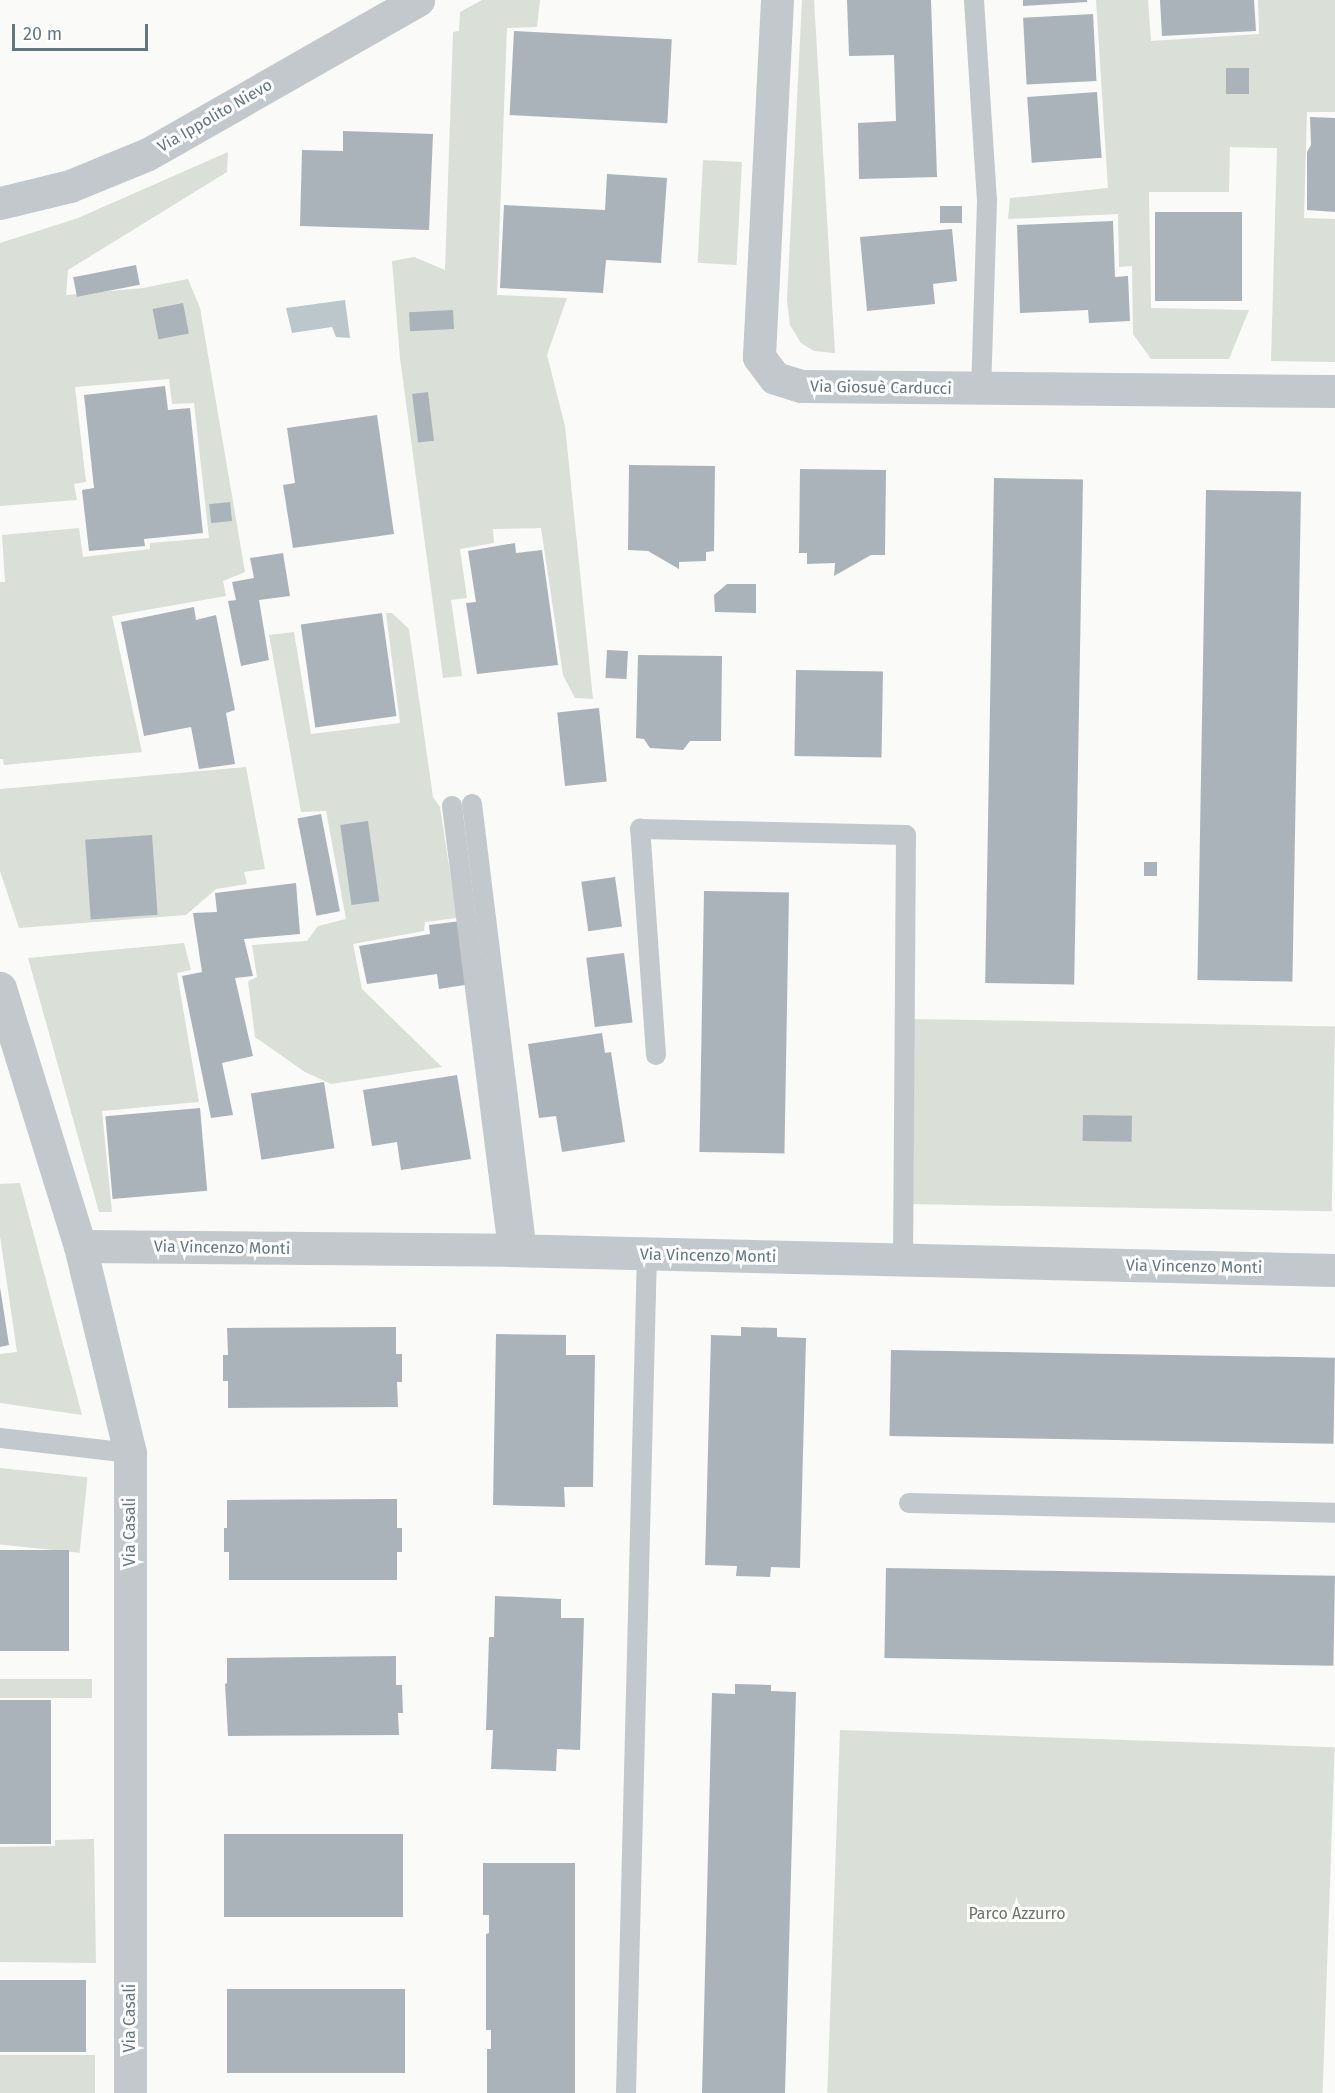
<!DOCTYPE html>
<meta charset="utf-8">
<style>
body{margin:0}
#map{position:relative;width:1335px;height:2093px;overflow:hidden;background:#fafaf8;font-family:"Fira Sans",sans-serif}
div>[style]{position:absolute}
.green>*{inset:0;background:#dadfd7;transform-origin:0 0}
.water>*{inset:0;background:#bbc7cb}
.building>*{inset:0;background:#aab3b9;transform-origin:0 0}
.service>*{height:20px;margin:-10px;padding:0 10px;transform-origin:10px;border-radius:10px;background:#c3c8cc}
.minor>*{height:33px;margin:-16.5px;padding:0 16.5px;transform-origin:16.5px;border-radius:16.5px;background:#c3c8cc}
span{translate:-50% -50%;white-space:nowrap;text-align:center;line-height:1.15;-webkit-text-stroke:6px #fff;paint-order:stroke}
.street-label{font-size:16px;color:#657683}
.park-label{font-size:16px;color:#687a64}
.scale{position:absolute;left:12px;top:24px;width:136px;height:27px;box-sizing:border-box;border:3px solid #657683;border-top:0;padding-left:8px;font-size:18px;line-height:21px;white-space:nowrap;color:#657683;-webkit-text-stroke:4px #fff;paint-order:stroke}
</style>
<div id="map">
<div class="green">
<div style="clip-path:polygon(482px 0,540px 0,537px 27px,507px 28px,497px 295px,567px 298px,547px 355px,565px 426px,593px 699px,575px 698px,563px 675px,541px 528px,493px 529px,494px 543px,460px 549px,467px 598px,451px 600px,462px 676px,443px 678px,400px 358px,392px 261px,414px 257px,445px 270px,453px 32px,459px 31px,460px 12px)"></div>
<div style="clip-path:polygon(802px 0,814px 0,835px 353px,814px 351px,801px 343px,790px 325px,787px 300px)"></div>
<div style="clip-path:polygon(1096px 0,1148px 0,1151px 41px,1259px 34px,1258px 0,1335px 0,1335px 112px,1307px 112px,1304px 218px,1335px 219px,1335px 362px,1271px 361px,1277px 148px,1230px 147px,1229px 192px,1149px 192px,1151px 308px,1249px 310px,1229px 359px,1151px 359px,1133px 334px,1132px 266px,1119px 267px,1118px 214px,1008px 219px,1010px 198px,1108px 188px)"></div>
<div style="clip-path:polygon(228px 152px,227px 172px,68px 270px,66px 295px,143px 288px,188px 279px,200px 308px,245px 572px,223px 581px,226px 596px,112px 616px,142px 752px,4px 765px,3px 759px,0 759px,0 582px,5px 582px,2px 535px,79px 528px,83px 557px,150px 549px,150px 543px,209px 538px,194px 403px,172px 404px,169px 379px,75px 387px,86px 482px,74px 484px,77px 500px,0 506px,0 243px,78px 218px)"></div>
<div style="left:703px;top:160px;width:39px;height:103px;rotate:3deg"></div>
<div style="clip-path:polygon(386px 613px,392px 613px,409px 629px,433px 797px,440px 807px,457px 918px,425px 922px,424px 931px,353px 944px,362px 989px,442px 1067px,331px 1084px,305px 1072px,255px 1037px,248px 981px,257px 977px,252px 945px,307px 941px,318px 926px,346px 919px,326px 811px,301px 812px,269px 635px,294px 632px,311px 734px,400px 723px)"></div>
<div style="clip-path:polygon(246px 767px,265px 869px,244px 872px,247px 884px,216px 889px,186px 915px,19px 928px,0 871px,0 789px)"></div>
<div style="clip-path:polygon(184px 943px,191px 970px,177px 973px,199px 1102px,102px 1111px,112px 1212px,99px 1212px,28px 958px)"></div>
<div style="left:912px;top:1019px;width:423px;height:185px;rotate:1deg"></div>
<div style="clip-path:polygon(20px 1183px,82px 1415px,0 1403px,0 1354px,17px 1352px,0 1236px,0 1184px)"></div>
<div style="left:0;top:1468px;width:88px;height:76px;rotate:6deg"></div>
<div style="left:92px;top:1679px;width:19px;height:92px;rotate:90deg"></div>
<div style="left:840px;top:1730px;width:495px;height:363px;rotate:2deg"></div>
<div style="clip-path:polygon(94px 1839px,96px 1963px,0 1962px,0 1847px,55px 1846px,55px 1840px)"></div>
<div style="left:95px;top:2055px;width:38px;height:95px;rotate:90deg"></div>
</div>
<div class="water">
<div style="clip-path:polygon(345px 300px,350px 338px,336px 337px,332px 327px,292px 333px,286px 308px)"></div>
</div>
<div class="building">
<div style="clip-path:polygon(847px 0,931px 0,937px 177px,859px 179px,858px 123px,896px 121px,894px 55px,849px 56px)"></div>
<div style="clip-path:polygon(1023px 0,1087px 0,1087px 2px,1023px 6px)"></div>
<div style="clip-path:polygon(1160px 0,1254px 0,1256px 31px,1162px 36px)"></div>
<div style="left:1093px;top:14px;width:67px;height:70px;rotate:87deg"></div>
<div style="left:514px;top:31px;width:158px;height:84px;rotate:3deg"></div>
<div style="left:1226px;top:68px;width:23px;height:26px"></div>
<div style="left:1097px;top:92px;width:66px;height:70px;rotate:86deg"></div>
<div style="clip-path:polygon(1310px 117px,1335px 118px,1335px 212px,1307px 210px,1307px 152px,1311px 145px)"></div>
<div style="clip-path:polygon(343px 131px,433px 134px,429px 230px,300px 226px,302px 150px,343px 151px)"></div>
<div style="clip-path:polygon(607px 174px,667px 178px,661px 263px,606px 260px,603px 293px,500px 288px,504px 205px,605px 210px)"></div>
<div style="left:940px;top:206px;width:22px;height:17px"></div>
<div style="left:1155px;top:212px;width:87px;height:89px"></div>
<div style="clip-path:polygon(1113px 221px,1115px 277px,1128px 276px,1130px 321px,1089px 323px,1088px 310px,1020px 313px,1017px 225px)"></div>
<div style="clip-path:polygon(952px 229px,957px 281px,933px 284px,935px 304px,867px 311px,860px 237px)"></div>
<div style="left:136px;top:265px;width:20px;height:64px;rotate:79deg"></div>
<div style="left:183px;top:303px;width:31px;height:31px;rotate:79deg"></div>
<div style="left:453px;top:310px;width:19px;height:44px;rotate:87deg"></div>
<div style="clip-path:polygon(165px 386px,168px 410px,190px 408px,203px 533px,144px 539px,145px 546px,89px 551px,82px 490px,94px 488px,84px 395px)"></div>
<div style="left:428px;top:392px;width:49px;height:16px;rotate:83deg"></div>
<div style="clip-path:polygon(377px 415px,394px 534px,293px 548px,283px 485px,295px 483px,287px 428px)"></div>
<div style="clip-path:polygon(629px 465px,715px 466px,714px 551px,706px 552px,706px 561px,679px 562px,679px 569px,648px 551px,628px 550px)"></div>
<div style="clip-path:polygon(800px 469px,886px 470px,885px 555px,871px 555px,834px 576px,835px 563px,807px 564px,807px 553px,799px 553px)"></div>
<div style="left:994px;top:478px;width:89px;height:505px;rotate:1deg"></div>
<div style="left:1206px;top:490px;width:95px;height:490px;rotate:1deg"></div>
<div style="left:230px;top:502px;width:19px;height:21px;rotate:84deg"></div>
<div style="clip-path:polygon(515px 543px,516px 553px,542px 550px,558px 665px,477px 674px,466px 603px,476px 602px,468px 551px)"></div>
<div style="clip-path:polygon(283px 553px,290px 596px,259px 600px,269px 660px,241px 666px,228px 601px,236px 600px,232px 582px,254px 578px,250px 558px)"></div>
<div style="clip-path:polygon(727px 584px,756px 584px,756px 613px,715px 612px,714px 595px)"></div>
<div style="clip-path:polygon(194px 607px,196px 620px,216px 615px,235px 710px,226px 713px,235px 764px,199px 769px,191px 727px,144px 736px,121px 622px)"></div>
<div style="left:382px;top:613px;width:104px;height:82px;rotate:82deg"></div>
<div style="left:607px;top:650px;width:21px;height:28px;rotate:3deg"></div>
<div style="clip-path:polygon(638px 655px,722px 656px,721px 741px,690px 741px,683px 750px,650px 748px,644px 739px,636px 738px)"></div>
<div style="left:796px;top:670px;width:87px;height:86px;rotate:1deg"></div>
<div style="left:599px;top:708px;width:74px;height:42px;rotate:84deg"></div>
<div style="left:321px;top:814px;width:99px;height:24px;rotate:79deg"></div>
<div style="left:368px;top:821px;width:81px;height:28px;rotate:82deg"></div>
<div style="left:152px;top:835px;width:80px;height:67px;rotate:86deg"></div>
<div style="left:1144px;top:862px;width:13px;height:14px"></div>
<div style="left:615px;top:877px;width:50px;height:34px;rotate:82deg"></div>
<div style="clip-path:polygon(296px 883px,300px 934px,244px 939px,253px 976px,235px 978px,253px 1056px,222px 1063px,233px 1115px,211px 1118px,182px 976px,202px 972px,193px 913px,217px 912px,215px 893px)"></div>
<div style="left:704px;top:891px;width:85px;height:261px;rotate:1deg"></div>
<div style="clip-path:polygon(461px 921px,471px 984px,439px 989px,437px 974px,367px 984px,359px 946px,430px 934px,429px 925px)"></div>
<div style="left:624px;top:953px;width:70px;height:38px;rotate:83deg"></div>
<div style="clip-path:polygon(602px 1033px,605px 1053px,611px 1052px,625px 1142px,562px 1152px,556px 1116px,539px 1118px,528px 1044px)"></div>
<div style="clip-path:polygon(457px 1075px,471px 1159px,401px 1170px,397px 1142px,372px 1146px,363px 1090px)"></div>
<div style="left:324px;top:1082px;width:67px;height:74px;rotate:81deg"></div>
<div style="left:200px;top:1108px;width:83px;height:95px;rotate:85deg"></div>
<div style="left:1083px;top:1115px;width:49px;height:26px;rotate:1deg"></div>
<div style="clip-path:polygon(0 1287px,9px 1345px,0 1347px)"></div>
<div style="clip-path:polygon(396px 1327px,396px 1354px,402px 1354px,402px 1382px,397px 1382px,398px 1407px,228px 1408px,228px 1381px,223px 1381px,223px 1355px,228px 1355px,227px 1328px)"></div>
<div style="clip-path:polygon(741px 1327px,777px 1328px,777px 1337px,806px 1338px,800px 1568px,771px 1567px,770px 1577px,736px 1576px,737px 1566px,705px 1565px,711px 1335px,741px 1336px)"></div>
<div style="clip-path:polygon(496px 1334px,566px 1335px,566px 1355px,595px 1355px,593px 1487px,564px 1487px,565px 1507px,493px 1505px)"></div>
<div style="left:891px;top:1350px;width:444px;height:86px;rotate:1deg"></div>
<div style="clip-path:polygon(397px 1499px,397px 1528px,402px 1528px,402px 1552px,397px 1552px,397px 1580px,229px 1580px,229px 1552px,224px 1552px,224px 1528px,227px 1528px,227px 1500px)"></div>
<div style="left:0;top:1550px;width:69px;height:101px"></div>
<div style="left:886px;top:1568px;width:449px;height:90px;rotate:1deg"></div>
<div style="clip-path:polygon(495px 1596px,561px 1599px,561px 1618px,584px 1618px,580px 1750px,557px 1749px,556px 1771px,491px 1769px,493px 1730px,486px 1730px,489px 1637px,494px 1637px)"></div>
<div style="clip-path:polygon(396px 1656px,396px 1685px,402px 1685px,403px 1713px,398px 1713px,399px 1735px,228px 1736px,225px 1684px,227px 1683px,227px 1658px)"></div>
<div style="clip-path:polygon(735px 1684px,771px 1685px,771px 1691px,796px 1692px,785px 2093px,702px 2093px,712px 1693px,735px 1694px)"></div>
<div style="left:51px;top:1700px;width:144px;height:51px;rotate:90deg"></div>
<div style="left:224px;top:1834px;width:179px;height:83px"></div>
<div style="clip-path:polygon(483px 1863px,575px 1863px,575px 2093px,487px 2093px,487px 2049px,491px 2049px,491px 2030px,486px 2030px,486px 1934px,489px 1933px,489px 1915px,483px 1915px)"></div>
<div style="left:0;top:1980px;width:86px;height:72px"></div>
<div style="left:227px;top:1989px;width:178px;height:84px"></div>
</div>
<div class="service">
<div style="left:974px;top:0;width:201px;rotate:86.3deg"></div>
<div style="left:987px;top:201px;width:189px;rotate:91.8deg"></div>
<div style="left:472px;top:804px;width:450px;rotate:83deg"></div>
<div style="left:452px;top:806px;width:448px;rotate:82.8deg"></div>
<div style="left:656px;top:1055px;width:227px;rotate:-94deg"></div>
<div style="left:640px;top:829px;width:266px;rotate:1.3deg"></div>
<div style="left:906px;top:835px;width:425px;rotate:90.4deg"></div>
<div style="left:0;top:1438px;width:131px;rotate:6.6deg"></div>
<div style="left:909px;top:1503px;width:426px;rotate:1.3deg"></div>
<div style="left:626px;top:2093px;width:839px;rotate:-88.57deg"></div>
</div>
<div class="minor">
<div style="left:777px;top:0;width:357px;rotate:92.9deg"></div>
<div style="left:759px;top:357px;width:26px;rotate:53deg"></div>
<div style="left:775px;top:378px;width:27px;rotate:17deg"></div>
<div style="left:801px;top:386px;width:534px;rotate:0.54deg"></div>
<div style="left:0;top:203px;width:72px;rotate:-13.7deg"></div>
<div style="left:70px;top:186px;width:84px;rotate:-22.3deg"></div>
<div style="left:148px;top:154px;width:311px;rotate:-29.7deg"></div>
<div style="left:0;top:988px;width:270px;rotate:72.8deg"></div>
<div style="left:80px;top:1246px;width:213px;rotate:76.4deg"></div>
<div style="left:130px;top:1453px;width:640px;rotate:90deg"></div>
<div style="left:80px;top:1246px;width:428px;rotate:0.5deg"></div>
<div style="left:508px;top:1250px;width:827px;rotate:1.39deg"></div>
</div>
<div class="street-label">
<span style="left:215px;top:116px;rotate:-30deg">Via Ippolito Nievo</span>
<span style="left:881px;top:388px;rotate:1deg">Via Giosuè Carducci</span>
<span style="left:222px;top:1248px;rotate:1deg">Via Vincenzo Monti</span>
<span style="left:708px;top:1256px;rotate:1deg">Via Vincenzo Monti</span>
<span style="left:1194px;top:1267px;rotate:1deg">Via Vincenzo Monti</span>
<span style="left:130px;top:1532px;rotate:-90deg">Via Casali</span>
<span style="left:130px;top:2018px;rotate:-90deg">Via Casali</span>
</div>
<div class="park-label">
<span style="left:1017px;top:1914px">Parco Azzurro</span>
</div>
<div class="scale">20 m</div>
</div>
